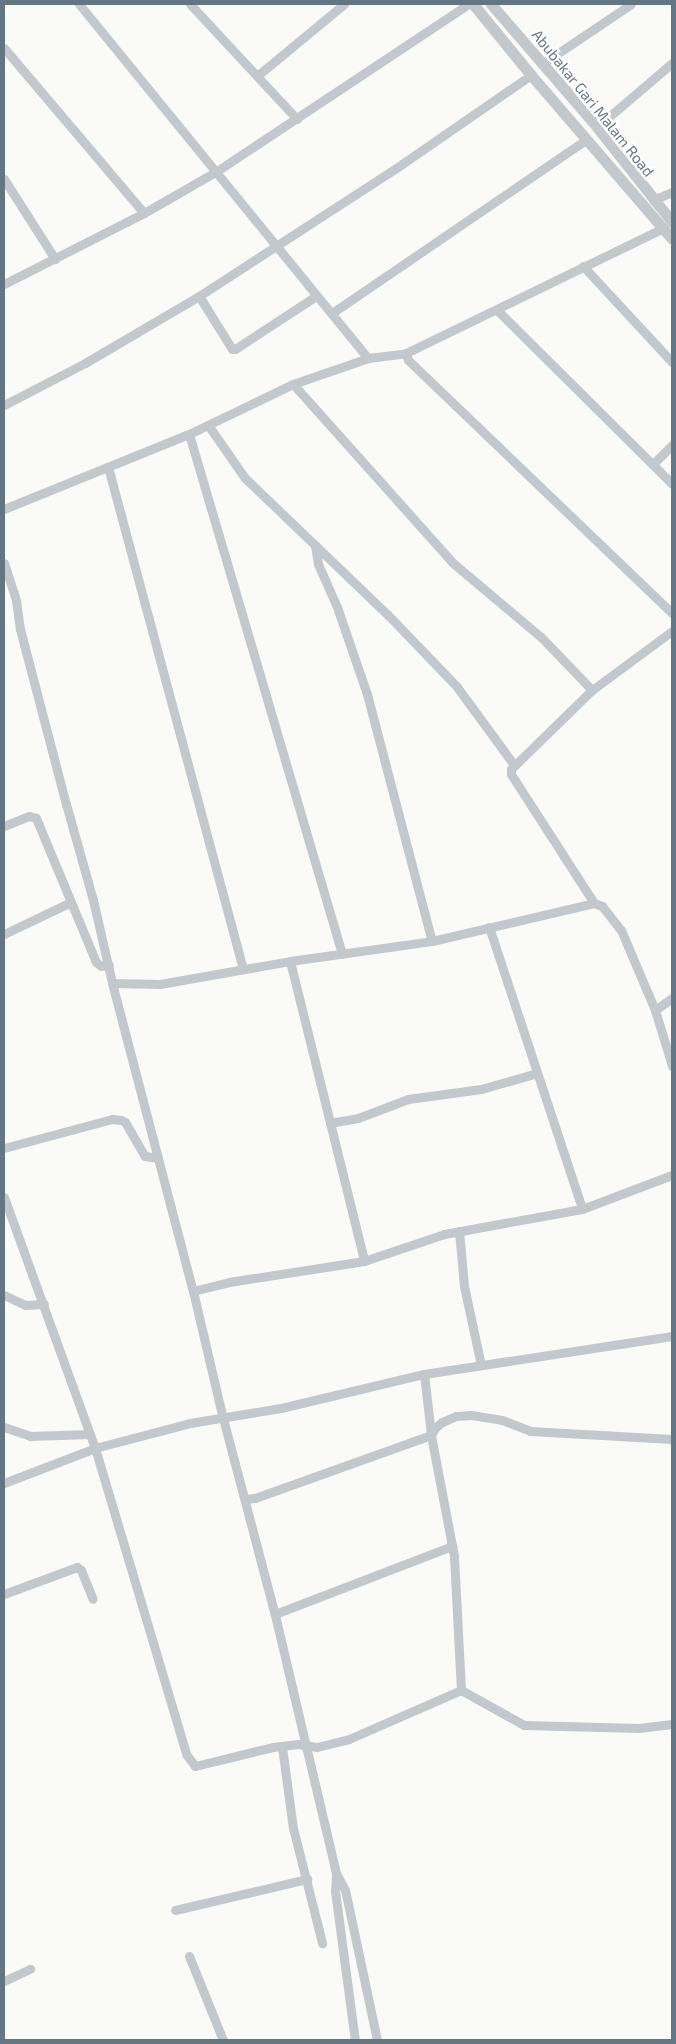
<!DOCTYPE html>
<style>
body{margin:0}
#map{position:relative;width:676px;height:2044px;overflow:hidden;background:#fafaf8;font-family:"Exo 2",sans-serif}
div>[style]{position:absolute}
.minor>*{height:9px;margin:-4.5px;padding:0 4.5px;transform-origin:4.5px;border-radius:4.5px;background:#c3c8cc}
.tertiary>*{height:11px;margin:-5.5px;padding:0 5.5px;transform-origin:5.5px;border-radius:5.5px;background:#c3c8cc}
span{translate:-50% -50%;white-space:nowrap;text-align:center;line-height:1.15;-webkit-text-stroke:5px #fff;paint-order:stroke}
.street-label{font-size:15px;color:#657683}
.frame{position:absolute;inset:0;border:5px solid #657683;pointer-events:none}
</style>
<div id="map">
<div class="minor">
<div style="left:79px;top:4px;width:457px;rotate:50.8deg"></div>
<div style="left:190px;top:4px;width:157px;rotate:47.1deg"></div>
<div style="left:4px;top:48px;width:216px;rotate:49.7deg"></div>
<div style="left:542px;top:64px;width:107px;rotate:-34deg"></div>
<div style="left:257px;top:76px;width:113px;rotate:-39.6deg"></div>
<div style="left:597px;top:127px;width:99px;rotate:-40.5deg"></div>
<div style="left:4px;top:179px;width:95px;rotate:57.5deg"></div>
<div style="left:653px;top:200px;width:21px;rotate:-23deg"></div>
<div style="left:583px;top:266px;width:131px;rotate:47.2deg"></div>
<div style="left:4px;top:284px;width:157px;rotate:-26.9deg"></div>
<div style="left:144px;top:213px;width:84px;rotate:-29.9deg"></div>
<div style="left:217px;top:171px;width:301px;rotate:-33.6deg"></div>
<div style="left:199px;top:296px;width:62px;rotate:58.1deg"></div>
<div style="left:232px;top:349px;width:3px"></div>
<div style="left:235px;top:349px;width:97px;rotate:-33.2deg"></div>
<div style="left:497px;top:310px;width:247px;rotate:44.8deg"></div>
<div style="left:332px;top:313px;width:307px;rotate:-34.3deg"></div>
<div style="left:406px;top:353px;width:7px;rotate:74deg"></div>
<div style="left:408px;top:360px;width:366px;rotate:43.8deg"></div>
<div style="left:293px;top:384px;width:240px;rotate:48.2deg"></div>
<div style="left:453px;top:563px;width:115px;rotate:40.1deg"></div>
<div style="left:541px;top:637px;width:74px;rotate:46.1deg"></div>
<div style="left:4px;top:405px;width:91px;rotate:-27.4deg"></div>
<div style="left:85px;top:363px;width:132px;rotate:-30.4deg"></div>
<div style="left:199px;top:296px;width:242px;rotate:-33deg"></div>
<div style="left:402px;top:164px;width:157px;rotate:-34.6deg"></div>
<div style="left:208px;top:425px;width:65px;rotate:55.1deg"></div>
<div style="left:245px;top:478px;width:199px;rotate:43.8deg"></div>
<div style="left:389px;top:616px;width:98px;rotate:46.2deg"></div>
<div style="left:457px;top:687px;width:97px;rotate:53.8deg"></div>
<div style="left:189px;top:434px;width:542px;rotate:73.6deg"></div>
<div style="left:653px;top:464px;width:27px;rotate:-45deg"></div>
<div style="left:108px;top:467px;width:520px;rotate:74.95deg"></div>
<div style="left:4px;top:509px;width:200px;rotate:-22.1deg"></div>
<div style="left:189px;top:434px;width:115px;rotate:-25.7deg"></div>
<div style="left:293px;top:384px;width:79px;rotate:-19.1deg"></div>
<div style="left:368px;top:358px;width:38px;rotate:-7deg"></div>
<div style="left:406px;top:353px;width:287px;rotate:-25.9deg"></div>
<div style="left:315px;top:545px;width:19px;rotate:81deg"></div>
<div style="left:318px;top:564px;width:47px;rotate:66.2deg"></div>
<div style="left:337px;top:607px;width:92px;rotate:71deg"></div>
<div style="left:367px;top:694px;width:255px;rotate:75.3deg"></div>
<div style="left:4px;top:563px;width:40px;rotate:72deg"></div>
<div style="left:16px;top:601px;width:28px;rotate:82deg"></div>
<div style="left:20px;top:629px;width:181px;rotate:75.3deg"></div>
<div style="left:66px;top:804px;width:100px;rotate:74.3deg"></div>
<div style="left:93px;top:900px;width:85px;rotate:77.1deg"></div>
<div style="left:112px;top:983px;width:48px;rotate:1.2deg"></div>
<div style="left:160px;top:984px;width:132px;rotate:-10deg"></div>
<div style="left:290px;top:961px;width:143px;rotate:-8deg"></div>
<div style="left:432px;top:941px;width:166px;rotate:-13.2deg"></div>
<div style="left:594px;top:903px;width:9px;rotate:21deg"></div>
<div style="left:602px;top:906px;width:31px;rotate:52deg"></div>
<div style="left:621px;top:930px;width:87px;rotate:67deg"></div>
<div style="left:655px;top:1010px;width:59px;rotate:73.1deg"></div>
<div style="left:4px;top:826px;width:27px;rotate:-22deg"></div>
<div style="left:29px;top:816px;width:7px;rotate:16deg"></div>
<div style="left:36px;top:818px;width:156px;rotate:67.4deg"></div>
<div style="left:96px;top:962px;width:6px;rotate:39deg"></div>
<div style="left:101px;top:966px;width:8px;rotate:-7deg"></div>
<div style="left:594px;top:903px;width:153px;rotate:-122.8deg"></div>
<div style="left:511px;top:774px;width:5px;rotate:-90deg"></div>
<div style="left:511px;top:769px;width:113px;rotate:-44.3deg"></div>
<div style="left:592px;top:690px;width:99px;rotate:-36.4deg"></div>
<div style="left:489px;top:927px;width:297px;rotate:71.7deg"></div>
<div style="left:4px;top:934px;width:74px;rotate:-25.5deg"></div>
<div style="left:290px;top:961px;width:309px;rotate:76.1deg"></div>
<div style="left:112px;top:983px;width:318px;rotate:75.3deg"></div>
<div style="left:655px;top:1010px;width:21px;rotate:-35deg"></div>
<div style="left:330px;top:1123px;width:28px;rotate:-10deg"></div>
<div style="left:358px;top:1118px;width:53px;rotate:-20.8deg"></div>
<div style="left:408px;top:1099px;width:74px;rotate:-7.8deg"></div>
<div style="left:481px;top:1089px;width:58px;rotate:-15.9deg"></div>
<div style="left:4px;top:1148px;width:112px;rotate:-15deg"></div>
<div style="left:112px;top:1119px;width:9px;rotate:6deg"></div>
<div style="left:121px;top:1120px;width:4px;rotate:27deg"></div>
<div style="left:125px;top:1122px;width:39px;rotate:60deg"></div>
<div style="left:145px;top:1156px;width:13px;rotate:9deg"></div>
<div style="left:4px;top:1197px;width:267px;rotate:70.1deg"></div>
<div style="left:95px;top:1448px;width:319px;rotate:73.4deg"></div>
<div style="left:186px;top:1754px;width:15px;rotate:53deg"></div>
<div style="left:195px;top:1766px;width:80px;rotate:-13.7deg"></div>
<div style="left:273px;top:1747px;width:25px;rotate:-7deg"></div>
<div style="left:298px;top:1744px;width:19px;rotate:9deg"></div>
<div style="left:317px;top:1747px;width:33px;rotate:-14deg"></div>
<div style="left:349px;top:1739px;width:122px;rotate:-23.6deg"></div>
<div style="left:459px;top:1231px;width:55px;rotate:84.8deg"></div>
<div style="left:464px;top:1286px;width:81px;rotate:77.9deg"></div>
<div style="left:4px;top:1295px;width:23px;rotate:25deg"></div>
<div style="left:25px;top:1305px;width:19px;rotate:-3deg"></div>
<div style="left:4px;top:1427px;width:28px;rotate:19deg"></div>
<div style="left:30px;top:1436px;width:60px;rotate:-1.9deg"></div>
<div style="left:4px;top:1483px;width:97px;rotate:-21deg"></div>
<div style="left:95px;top:1448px;width:98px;rotate:-14.7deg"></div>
<div style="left:190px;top:1423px;width:92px;rotate:-9.4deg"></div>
<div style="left:281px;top:1408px;width:147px;rotate:-13.4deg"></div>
<div style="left:424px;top:1374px;width:251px;rotate:-8.7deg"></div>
<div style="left:245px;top:1499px;width:10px;rotate:-6deg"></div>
<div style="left:255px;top:1498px;width:187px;rotate:-19.7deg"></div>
<div style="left:431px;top:1435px;width:61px;rotate:-96.5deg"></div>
<div style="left:4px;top:1594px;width:78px;rotate:-20.3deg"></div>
<div style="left:77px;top:1567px;width:5px;rotate:37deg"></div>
<div style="left:81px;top:1570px;width:31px;rotate:68deg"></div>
<div style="left:275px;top:1614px;width:190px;rotate:-21deg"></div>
<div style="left:461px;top:1690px;width:134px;rotate:-93deg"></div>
<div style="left:454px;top:1556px;width:123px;rotate:-100.8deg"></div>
<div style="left:431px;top:1435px;width:8px;rotate:-60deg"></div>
<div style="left:435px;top:1428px;width:9px;rotate:-41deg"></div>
<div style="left:442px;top:1422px;width:15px;rotate:-23deg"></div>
<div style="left:456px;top:1416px;width:15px;rotate:-4deg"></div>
<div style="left:471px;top:1415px;width:31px;rotate:9deg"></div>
<div style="left:502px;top:1420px;width:30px;rotate:21deg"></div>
<div style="left:530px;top:1431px;width:142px;rotate:3.2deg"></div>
<div style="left:461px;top:1690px;width:72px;rotate:29.1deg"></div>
<div style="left:524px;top:1725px;width:115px;rotate:1.5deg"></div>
<div style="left:639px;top:1728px;width:33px;rotate:-7deg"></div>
<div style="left:282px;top:1747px;width:82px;rotate:82.3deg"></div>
<div style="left:293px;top:1828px;width:119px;rotate:75.8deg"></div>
<div style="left:336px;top:1874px;width:17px;rotate:93deg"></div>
<div style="left:335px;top:1891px;width:150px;rotate:82.4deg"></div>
<div style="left:175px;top:1910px;width:136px;rotate:-13.2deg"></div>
<div style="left:189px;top:1956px;width:91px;rotate:68deg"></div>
<div style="left:4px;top:1981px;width:29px;rotate:-25deg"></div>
<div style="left:377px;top:2040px;width:153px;rotate:-102deg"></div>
<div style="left:345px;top:1890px;width:19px;rotate:-118deg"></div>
<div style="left:336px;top:1873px;width:261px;rotate:-103.3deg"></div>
<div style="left:276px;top:1619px;width:207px;rotate:-104.8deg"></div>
<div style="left:223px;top:1419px;width:131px;rotate:-103.2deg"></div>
<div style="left:193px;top:1291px;width:37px;rotate:-14deg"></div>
<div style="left:229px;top:1282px;width:137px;rotate:-8.8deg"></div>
<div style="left:364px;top:1261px;width:84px;rotate:-18.6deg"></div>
<div style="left:444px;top:1234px;width:140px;rotate:-10.3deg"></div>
<div style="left:582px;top:1209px;width:96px;rotate:-20.7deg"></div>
</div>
<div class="tertiary">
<div style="left:473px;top:4px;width:92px;rotate:50.8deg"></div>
<div style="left:531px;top:75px;width:216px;rotate:49.3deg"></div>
<div style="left:491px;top:4px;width:162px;rotate:49.2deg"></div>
<div style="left:597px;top:127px;width:121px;rotate:51.7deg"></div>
</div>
<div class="street-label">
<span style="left:593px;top:103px;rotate:51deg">Abubakar Gari Malam Road</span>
</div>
<div class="frame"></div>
</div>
